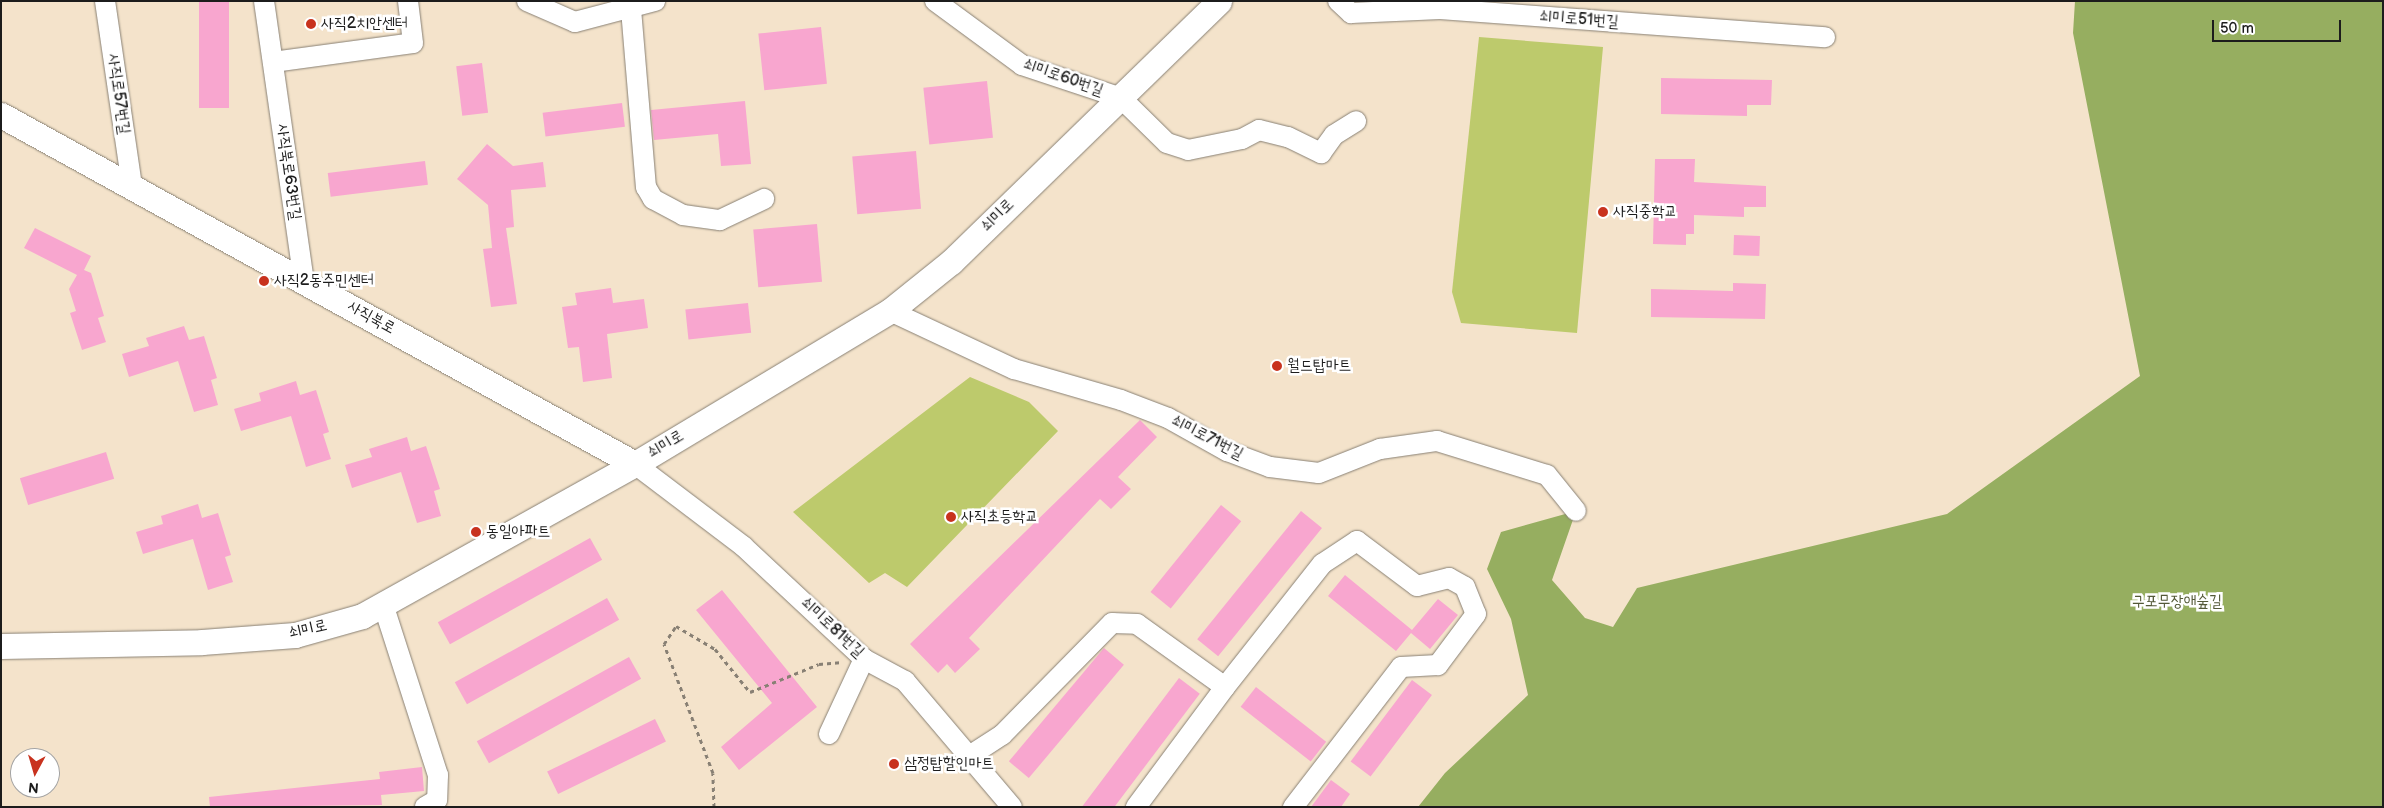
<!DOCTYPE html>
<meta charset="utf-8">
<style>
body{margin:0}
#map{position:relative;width:2384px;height:808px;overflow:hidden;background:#f4e3cb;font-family:"Balsamiq Sans","Poor Story",sans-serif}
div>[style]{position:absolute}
.green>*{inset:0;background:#bdca6c}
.forest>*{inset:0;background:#96ae60}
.building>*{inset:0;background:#f8a6cf;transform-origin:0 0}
.path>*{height:3px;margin-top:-1.5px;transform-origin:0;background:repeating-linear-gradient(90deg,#888074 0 4px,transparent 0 8px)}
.roads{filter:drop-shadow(0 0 1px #888074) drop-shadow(0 0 1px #888074)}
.minor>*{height:20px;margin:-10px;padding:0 10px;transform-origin:10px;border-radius:10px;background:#fff}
.major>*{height:25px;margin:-12.5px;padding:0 12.5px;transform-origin:12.5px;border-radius:12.5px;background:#fff}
.dots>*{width:14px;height:14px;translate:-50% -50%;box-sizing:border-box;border:2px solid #fff;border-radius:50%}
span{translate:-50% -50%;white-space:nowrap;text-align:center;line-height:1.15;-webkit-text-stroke:5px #fff;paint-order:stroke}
.street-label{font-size:16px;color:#1c1c1c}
.poi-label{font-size:16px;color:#1c1c1c}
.left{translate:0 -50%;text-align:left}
.park-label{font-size:16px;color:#545938}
.frame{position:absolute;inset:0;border:2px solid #1c1c1c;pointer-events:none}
.north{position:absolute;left:10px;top:748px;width:50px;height:50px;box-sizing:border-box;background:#fff;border:1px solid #a4a4a4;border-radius:50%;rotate:186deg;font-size:14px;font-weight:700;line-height:20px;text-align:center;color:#1c1c1c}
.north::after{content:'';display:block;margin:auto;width:18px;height:22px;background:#c8321e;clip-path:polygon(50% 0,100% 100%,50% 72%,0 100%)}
.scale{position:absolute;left:2212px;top:20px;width:129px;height:22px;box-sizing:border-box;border:2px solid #1c1c1c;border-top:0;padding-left:6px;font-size:15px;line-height:18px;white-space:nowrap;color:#1c1c1c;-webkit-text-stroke:4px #fff;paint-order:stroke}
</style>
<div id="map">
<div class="green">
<div style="clip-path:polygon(1479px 37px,1603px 47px,1577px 333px,1461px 323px,1452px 292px)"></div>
<div style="clip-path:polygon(970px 377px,1029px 402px,1058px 431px,907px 587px,885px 573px,869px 583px,793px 512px)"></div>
</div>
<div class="forest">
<div style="clip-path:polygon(2075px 1px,2383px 1px,2383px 807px,1418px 807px,1445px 773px,1528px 695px,1511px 619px,1487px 569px,1501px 532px,1576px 511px,1552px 580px,1585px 618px,1613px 627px,1637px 588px,1947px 514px,2140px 376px,2073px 33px)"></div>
</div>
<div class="building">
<div style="left:199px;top:1px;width:30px;height:107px"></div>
<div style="left:821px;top:27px;width:57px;height:63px;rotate:84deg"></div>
<div style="left:482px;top:63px;width:50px;height:26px;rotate:83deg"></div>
<div style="clip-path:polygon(1661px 78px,1772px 80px,1771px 105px,1747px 105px,1747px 116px,1661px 114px)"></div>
<div style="left:987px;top:81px;width:57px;height:64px;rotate:84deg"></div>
<div style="clip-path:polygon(745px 101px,751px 164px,721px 166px,718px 134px,654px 140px,651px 110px)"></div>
<div style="left:622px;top:103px;width:24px;height:80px;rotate:83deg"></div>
<div style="clip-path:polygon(487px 144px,513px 166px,543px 162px,546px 187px,511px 190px,514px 227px,506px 228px,517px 304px,491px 307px,483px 249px,492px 248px,488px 205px,457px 179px)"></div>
<div style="left:916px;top:151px;width:58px;height:64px;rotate:85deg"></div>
<div style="clip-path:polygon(1655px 159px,1695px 159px,1694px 182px,1766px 186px,1766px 207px,1744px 207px,1744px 217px,1694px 215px,1694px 234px,1686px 234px,1686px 245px,1653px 244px)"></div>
<div style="left:425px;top:161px;width:24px;height:98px;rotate:83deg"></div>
<div style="left:817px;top:224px;width:58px;height:64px;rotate:85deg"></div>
<div style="clip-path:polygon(35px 228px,91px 256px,84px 270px,91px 273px,104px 316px,98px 318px,106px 342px,82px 350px,70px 313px,76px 311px,69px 289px,77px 275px,24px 248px)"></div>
<div style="left:1734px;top:235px;width:26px;height:20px;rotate:2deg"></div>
<div style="clip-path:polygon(1733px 283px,1766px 284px,1765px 319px,1651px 317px,1651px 289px,1733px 291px)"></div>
<div style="clip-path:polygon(611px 288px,613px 303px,644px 299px,648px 328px,607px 334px,612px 378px,583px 382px,579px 347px,568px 348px,562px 307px,577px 305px,575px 293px)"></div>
<div style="left:748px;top:303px;width:30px;height:63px;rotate:84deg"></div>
<div style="clip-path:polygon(184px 326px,189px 340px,204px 336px,217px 378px,211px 380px,218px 405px,194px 412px,178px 361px,129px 377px,122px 354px,149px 346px,146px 338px)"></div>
<div style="clip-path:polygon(296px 381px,300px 395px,316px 390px,329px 432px,323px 434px,331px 459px,306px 467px,291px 416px,241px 431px,234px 409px,261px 401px,259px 393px)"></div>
<div style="clip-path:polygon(1140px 420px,1157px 437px,1118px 477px,1131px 489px,1111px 509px,1100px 499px,969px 638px,980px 649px,955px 673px,947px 664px,938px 673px,910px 644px)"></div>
<div style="clip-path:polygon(407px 437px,411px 451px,426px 446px,440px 489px,434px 491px,441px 516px,417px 523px,401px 472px,352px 488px,345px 465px,372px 457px,369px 449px)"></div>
<div style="left:106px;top:452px;width:28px;height:90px;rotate:73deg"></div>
<div style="clip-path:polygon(198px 504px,202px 518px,218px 513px,231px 555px,225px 557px,233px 582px,208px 590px,193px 539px,143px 554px,136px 532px,163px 524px,161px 516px)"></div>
<div style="left:1221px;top:505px;width:26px;height:112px;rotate:39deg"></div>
<div style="left:1301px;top:511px;width:27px;height:165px;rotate:39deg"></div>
<div style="left:590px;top:538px;width:25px;height:174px;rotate:61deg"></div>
<div style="clip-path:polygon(1345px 575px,1412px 630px,1438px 599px,1458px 615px,1430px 649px,1411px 633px,1396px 651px,1328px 596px)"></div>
<div style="clip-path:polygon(722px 590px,817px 707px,739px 770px,721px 747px,772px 703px,696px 610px)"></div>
<div style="left:607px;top:598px;width:25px;height:174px;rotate:61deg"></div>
<div style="left:1104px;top:648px;width:26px;height:148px;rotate:40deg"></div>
<div style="left:629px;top:657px;width:25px;height:174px;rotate:61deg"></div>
<div style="left:1179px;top:678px;width:26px;height:163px;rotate:37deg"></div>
<div style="left:1412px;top:680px;width:25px;height:102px;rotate:37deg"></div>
<div style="left:1256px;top:687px;width:89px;height:25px;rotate:38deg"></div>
<div style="left:655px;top:719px;width:25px;height:120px;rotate:64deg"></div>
<div style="clip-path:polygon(422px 767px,424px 791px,381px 795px,382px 805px,210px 807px,209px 797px,380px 779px,379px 772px)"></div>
<div style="clip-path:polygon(1331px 780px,1350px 794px,1341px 807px,1311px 807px)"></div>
</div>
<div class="path">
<div style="left:714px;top:807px;width:34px;rotate:-92deg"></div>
<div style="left:713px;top:773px;width:138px;rotate:-110.8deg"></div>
<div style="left:664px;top:644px;width:22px;rotate:-56deg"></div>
<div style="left:676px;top:626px;width:45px;rotate:30.5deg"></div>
<div style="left:715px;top:649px;width:55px;rotate:50.9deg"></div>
<div style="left:750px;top:692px;width:74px;rotate:-22.1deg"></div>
<div style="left:819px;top:664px;width:21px;rotate:-5deg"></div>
</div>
<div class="roads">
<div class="minor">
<div style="left:105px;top:1px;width:188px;rotate:81.7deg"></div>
<div style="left:264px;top:1px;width:284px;rotate:81.9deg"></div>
<div style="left:527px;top:1px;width:52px;rotate:23.6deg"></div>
<div style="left:575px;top:22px;width:83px;rotate:-14.7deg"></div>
<div style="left:935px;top:1px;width:108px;rotate:36.3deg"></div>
<div style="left:1022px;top:65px;width:104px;rotate:18.4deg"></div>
<div style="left:1121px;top:98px;width:64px;rotate:44.4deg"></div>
<div style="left:1167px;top:143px;width:22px;rotate:18deg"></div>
<div style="left:1188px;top:150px;width:55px;rotate:-11.5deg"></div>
<div style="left:1242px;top:139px;width:19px;rotate:-28deg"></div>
<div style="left:1259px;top:130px;width:30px;rotate:14deg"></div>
<div style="left:1288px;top:137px;width:37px;rotate:26deg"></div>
<div style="left:1321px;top:153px;width:22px;rotate:-54deg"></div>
<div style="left:1334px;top:135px;width:26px;rotate:-32deg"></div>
<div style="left:1338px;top:1px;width:18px;rotate:43deg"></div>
<div style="left:1351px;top:13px;width:89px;rotate:-2.6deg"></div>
<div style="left:1440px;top:9px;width:386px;rotate:4.2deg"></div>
<div style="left:631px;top:9px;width:179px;rotate:85.2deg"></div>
<div style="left:646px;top:187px;width:14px;rotate:60deg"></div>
<div style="left:653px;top:199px;width:34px;rotate:28deg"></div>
<div style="left:683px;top:215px;width:37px;rotate:8deg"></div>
<div style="left:720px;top:220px;width:49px;rotate:-25.5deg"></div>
<div style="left:273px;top:62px;width:141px;rotate:-7.7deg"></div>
<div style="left:413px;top:43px;width:42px;rotate:-96.8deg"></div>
<div style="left:890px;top:311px;width:137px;rotate:25.1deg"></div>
<div style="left:1014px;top:369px;width:111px;rotate:16.2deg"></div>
<div style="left:1121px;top:400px;width:50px;rotate:21deg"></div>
<div style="left:1168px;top:418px;width:68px;rotate:29.2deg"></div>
<div style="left:1227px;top:451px;width:46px;rotate:20.4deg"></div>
<div style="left:1270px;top:467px;width:49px;rotate:7deg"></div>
<div style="left:1319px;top:473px;width:66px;rotate:-21.5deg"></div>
<div style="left:1380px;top:449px;width:58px;rotate:-8deg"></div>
<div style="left:1437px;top:441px;width:115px;rotate:17.2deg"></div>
<div style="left:1547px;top:475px;width:46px;rotate:51.1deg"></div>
<div style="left:635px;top:464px;width:136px;rotate:37.2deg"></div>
<div style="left:743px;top:546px;width:166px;rotate:43deg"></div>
<div style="left:864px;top:659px;width:47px;rotate:28.2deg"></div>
<div style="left:905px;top:681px;width:165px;rotate:49.7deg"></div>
<div style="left:383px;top:604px;width:180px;rotate:72.2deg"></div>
<div style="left:438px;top:775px;width:25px;rotate:92deg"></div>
<div style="left:437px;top:800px;width:14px;rotate:150deg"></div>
<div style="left:829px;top:734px;width:83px;rotate:-65deg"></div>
<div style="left:971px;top:755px;width:37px;rotate:-33deg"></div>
<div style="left:1002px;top:735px;width:157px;rotate:-45.5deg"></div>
<div style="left:1112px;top:623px;width:25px;rotate:2deg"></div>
<div style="left:1137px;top:624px;width:108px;rotate:35.6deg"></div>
<div style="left:1225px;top:687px;width:157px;rotate:-51.7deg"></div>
<div style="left:1322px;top:564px;width:42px;rotate:-33.3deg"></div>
<div style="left:1357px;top:541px;width:75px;rotate:36.9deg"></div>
<div style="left:1417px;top:586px;width:33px;rotate:-14deg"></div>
<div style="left:1449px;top:578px;width:18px;rotate:29deg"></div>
<div style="left:1465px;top:587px;width:29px;rotate:68deg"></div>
<div style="left:1476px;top:614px;width:64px;rotate:126.7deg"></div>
<div style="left:1438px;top:665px;width:37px;rotate:177deg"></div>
<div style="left:1401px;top:667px;width:177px;rotate:127.6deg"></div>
<div style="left:1136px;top:807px;width:149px;rotate:-53.4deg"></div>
</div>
<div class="major">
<div style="left:1px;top:115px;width:724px;rotate:28.83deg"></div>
<div style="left:1px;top:646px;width:201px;rotate:-1.1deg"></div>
<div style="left:202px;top:642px;width:93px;rotate:-4.3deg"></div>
<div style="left:295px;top:635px;width:70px;rotate:-15.8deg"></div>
<div style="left:362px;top:616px;width:312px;rotate:-29.1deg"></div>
<div style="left:635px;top:464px;width:297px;rotate:-31deg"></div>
<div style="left:890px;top:311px;width:78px;rotate:-38.8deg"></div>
<div style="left:951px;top:262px;width:374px;rotate:-44.2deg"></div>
</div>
</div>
<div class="dots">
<div style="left:311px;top:24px;background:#c8321e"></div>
<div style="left:1603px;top:212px;background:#c8321e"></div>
<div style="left:264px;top:281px;background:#c8321e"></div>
<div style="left:1277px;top:366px;background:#c8321e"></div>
<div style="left:951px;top:517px;background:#c8321e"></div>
<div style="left:476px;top:532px;background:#c8321e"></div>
<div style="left:894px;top:764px;background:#c8321e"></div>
</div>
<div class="street-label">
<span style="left:1579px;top:20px;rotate:4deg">쇠미로51번길</span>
<span style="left:1063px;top:78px;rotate:19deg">쇠미로60번길</span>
<span style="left:118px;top:94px;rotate:82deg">사직로57번길</span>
<span style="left:288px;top:172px;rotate:82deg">사직북로63번길</span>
<span style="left:998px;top:216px;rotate:-45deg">쇠미로</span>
<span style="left:371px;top:318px;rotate:29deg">사직북로</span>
<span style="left:1207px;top:438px;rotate:27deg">쇠미로71번길</span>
<span style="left:666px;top:445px;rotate:-31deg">쇠미로</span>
<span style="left:832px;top:628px;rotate:43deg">쇠미로81번길</span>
<span style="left:308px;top:630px;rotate:-13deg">쇠미로</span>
</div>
<div class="poi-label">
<span class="left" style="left:321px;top:24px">사직2치안센터</span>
<span class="left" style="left:1613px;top:212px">사직중학교</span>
<span class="left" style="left:274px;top:281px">사직2동주민센터</span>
<span class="left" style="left:1287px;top:366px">월드탑마트</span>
<span class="left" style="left:961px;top:517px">사직초등학교</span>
<span class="left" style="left:486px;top:532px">동일아파트</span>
<span class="left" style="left:904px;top:764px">삼정탑할인마트</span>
</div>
<div class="park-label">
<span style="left:2177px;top:602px">구포무장애숲길</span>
</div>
<div class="frame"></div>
<div class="north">N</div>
<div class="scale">50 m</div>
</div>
